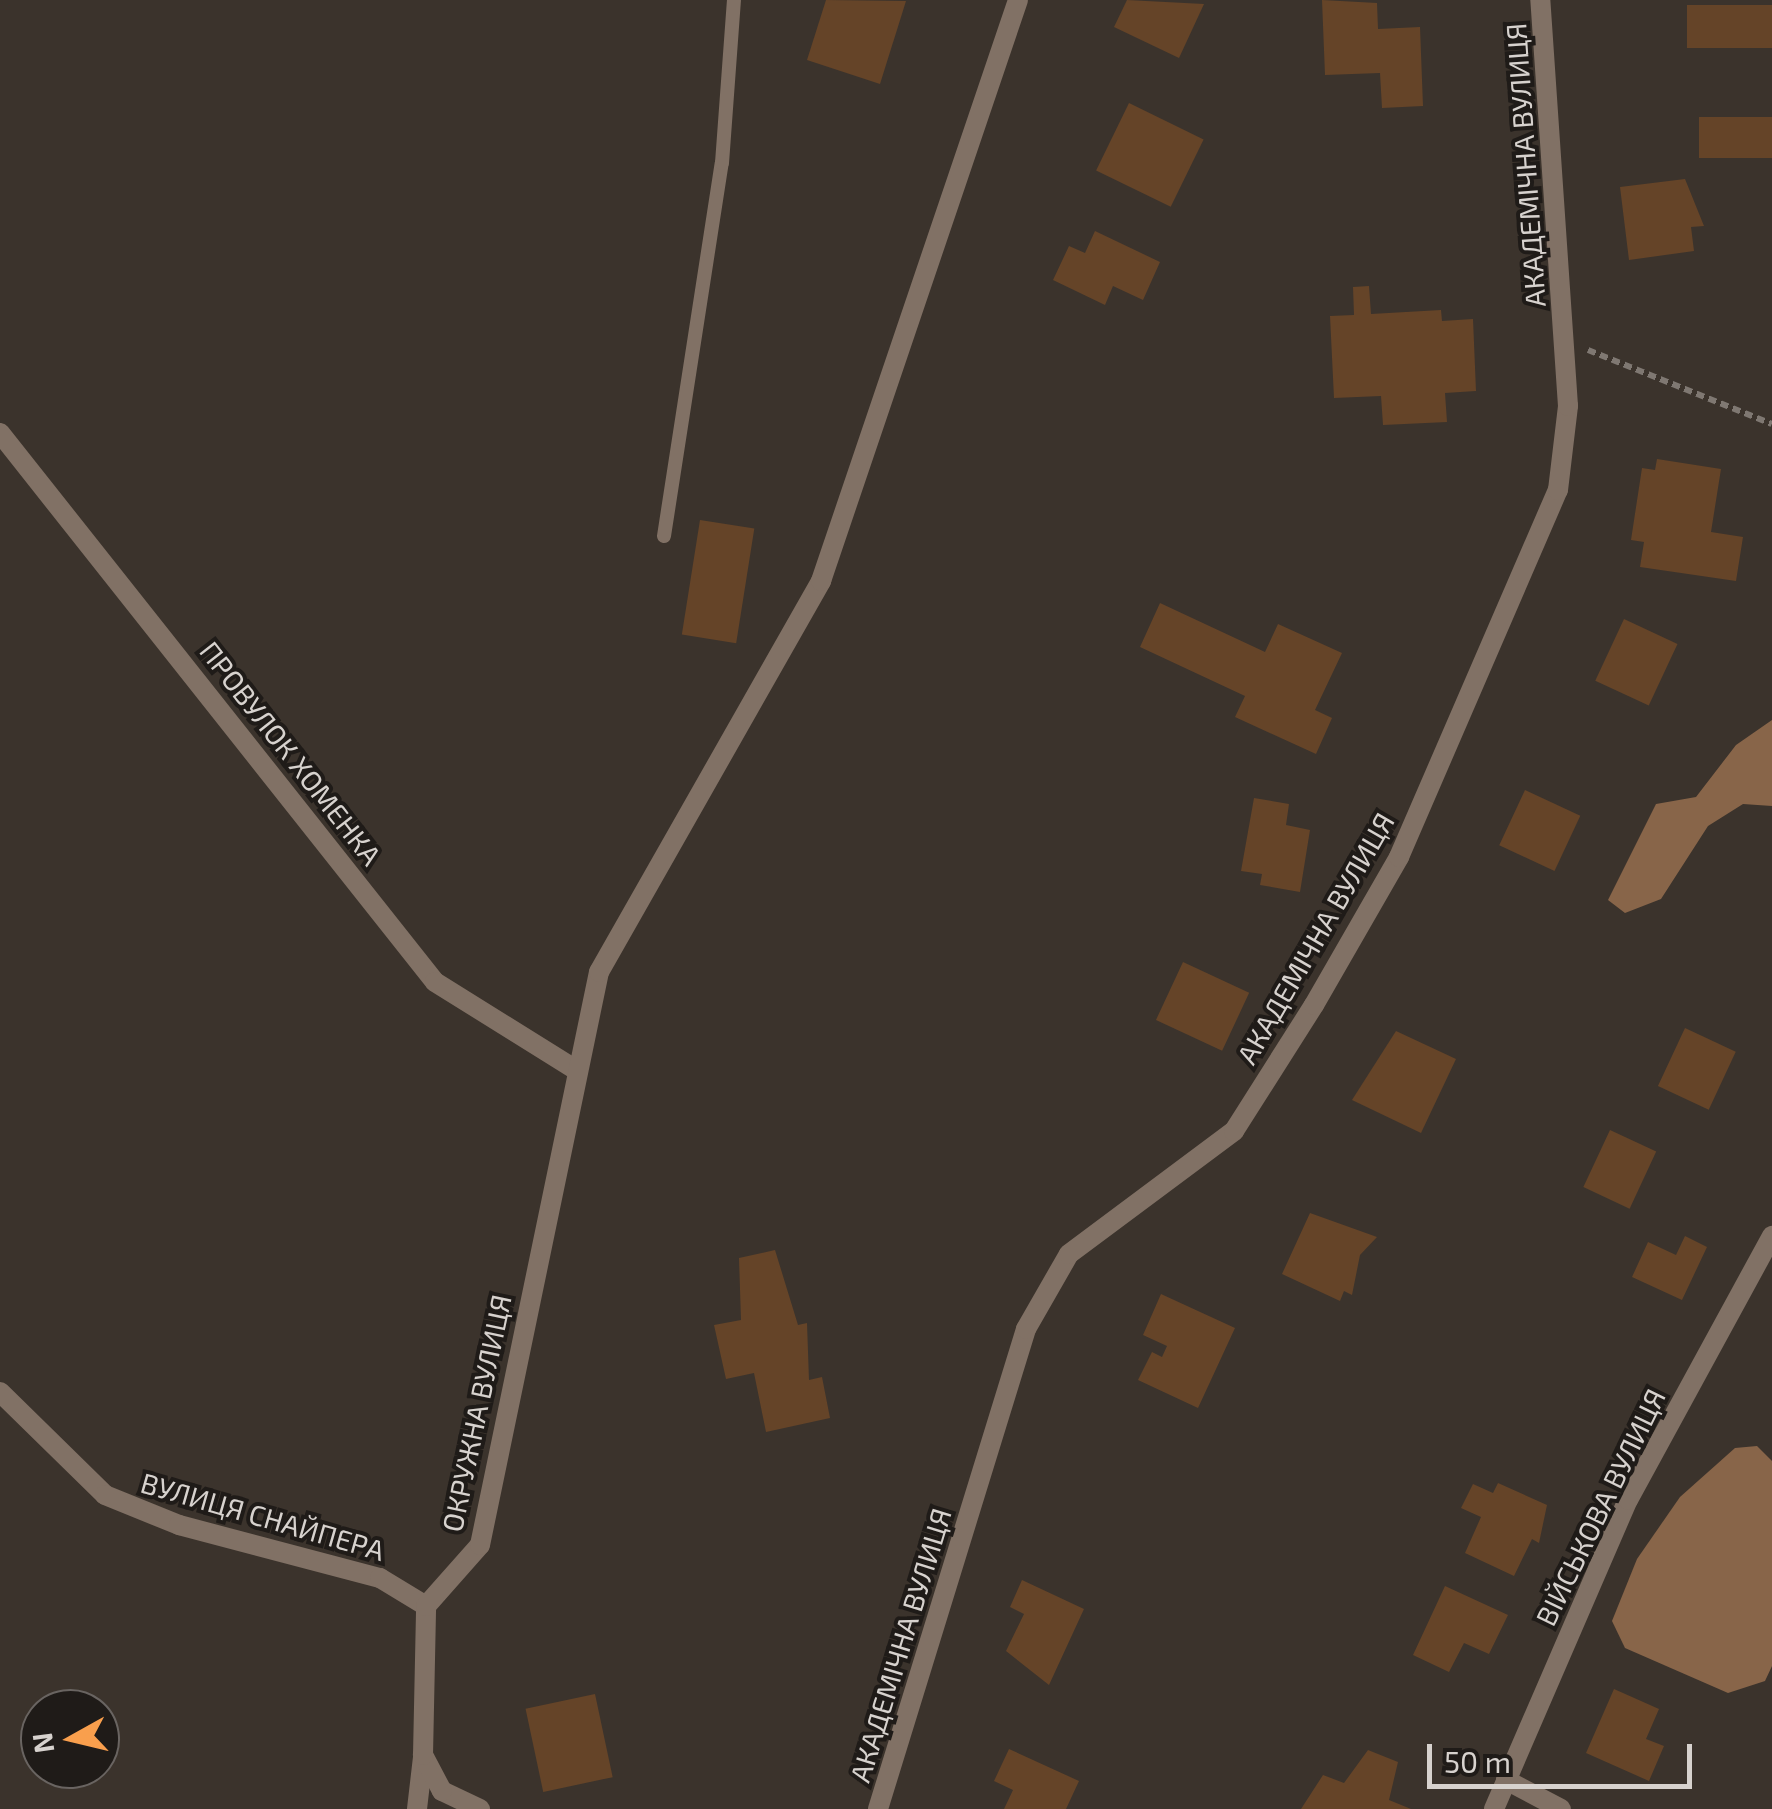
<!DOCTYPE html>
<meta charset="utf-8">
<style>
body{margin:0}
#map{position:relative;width:1772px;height:1809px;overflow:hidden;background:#3b332c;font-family:"Exo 2",sans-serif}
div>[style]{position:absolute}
.forest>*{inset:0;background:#886549}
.building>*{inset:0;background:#654428;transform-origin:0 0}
.path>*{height:6px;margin-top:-3px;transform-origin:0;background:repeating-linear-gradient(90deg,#7f7872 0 8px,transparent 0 13px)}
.lane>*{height:14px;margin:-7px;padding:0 7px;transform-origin:7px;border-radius:7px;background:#817165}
.street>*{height:20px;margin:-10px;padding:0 10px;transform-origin:10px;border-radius:10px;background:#817165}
span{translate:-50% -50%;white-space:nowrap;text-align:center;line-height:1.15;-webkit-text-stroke:8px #1f1b18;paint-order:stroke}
.street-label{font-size:28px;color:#d7d2ce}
.north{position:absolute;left:20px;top:1689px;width:100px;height:100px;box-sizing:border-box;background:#1f1b18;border:2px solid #696461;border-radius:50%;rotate:262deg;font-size:28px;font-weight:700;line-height:40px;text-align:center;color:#d7d2ce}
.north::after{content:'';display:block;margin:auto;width:35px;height:45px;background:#f99f4d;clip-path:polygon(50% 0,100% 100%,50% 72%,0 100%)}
.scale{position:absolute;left:1427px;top:1744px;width:265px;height:45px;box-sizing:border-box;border:5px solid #d7d2ce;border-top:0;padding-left:12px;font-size:30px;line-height:35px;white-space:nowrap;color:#d7d2ce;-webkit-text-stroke:8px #1f1b18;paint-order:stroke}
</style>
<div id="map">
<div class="forest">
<div style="clip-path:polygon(1772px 720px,1772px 806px,1743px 804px,1708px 826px,1661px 899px,1625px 913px,1608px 900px,1656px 804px,1696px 797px,1736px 745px)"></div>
<div style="clip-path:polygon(1757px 1446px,1772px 1461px,1772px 1666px,1765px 1681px,1728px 1693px,1625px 1648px,1612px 1621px,1637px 1559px,1680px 1497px,1735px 1448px)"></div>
</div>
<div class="building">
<div style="clip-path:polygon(826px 0,906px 1px,880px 84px,807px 60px)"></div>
<div style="clip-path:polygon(1127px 0,1204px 4px,1179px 58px,1114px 27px)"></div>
<div style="clip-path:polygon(1322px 0,1377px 3px,1378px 29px,1420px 27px,1423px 106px,1382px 108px,1380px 73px,1325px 75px)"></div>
<div style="left:1772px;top:5px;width:43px;height:85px;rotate:90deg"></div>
<div style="left:1129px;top:103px;width:83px;height:75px;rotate:26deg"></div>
<div style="left:1772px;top:117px;width:41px;height:73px;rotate:90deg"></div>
<div style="clip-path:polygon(1685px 179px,1704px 226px,1691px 227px,1694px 251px,1629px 260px,1620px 187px)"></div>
<div style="clip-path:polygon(1095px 231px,1160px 262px,1143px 300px,1113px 286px,1105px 305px,1053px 280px,1069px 246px,1085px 253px)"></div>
<div style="clip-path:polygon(1369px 286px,1371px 314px,1441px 310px,1442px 321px,1473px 319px,1476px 391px,1445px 393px,1447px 422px,1383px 425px,1381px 396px,1334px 398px,1330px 316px,1354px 315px,1353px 287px)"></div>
<div style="clip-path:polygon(1657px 459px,1721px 469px,1711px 532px,1743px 537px,1736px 581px,1640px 567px,1644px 542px,1631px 540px,1642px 468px,1655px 470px)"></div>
<div style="left:700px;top:520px;width:55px;height:116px;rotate:9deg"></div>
<div style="clip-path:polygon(1160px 603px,1265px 652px,1278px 624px,1342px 653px,1315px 710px,1332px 718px,1316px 754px,1235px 717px,1245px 696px,1140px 647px)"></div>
<div style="left:1624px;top:619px;width:59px;height:68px;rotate:25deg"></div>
<div style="left:1525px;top:790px;width:61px;height:61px;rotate:25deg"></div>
<div style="clip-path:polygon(1254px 798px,1289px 804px,1286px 825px,1310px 830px,1300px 892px,1260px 885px,1262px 874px,1241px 871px)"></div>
<div style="left:1183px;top:962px;width:73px;height:64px;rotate:25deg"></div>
<div style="left:1685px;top:1028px;width:56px;height:64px;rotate:25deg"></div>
<div style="clip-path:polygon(1396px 1031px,1456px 1059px,1421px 1133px,1352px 1100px)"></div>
<div style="left:1610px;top:1130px;width:51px;height:63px;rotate:25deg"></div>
<div style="clip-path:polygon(1310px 1213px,1377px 1237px,1360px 1255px,1352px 1295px,1344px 1291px,1340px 1301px,1282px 1274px)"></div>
<div style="clip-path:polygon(1685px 1236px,1707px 1247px,1682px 1300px,1632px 1277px,1648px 1242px,1676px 1255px)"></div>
<div style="clip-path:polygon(775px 1250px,798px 1325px,807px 1323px,809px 1380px,822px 1377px,830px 1418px,766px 1432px,754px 1373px,726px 1379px,714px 1325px,741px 1320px,739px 1258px)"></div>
<div style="clip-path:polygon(1161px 1294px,1235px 1328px,1198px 1408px,1138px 1380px,1152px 1352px,1162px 1357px,1167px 1346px,1143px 1335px)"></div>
<div style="clip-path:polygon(1498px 1483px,1547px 1505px,1539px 1543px,1532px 1539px,1514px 1576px,1465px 1553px,1481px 1517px,1461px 1508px,1473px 1484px,1493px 1493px)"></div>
<div style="clip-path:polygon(1022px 1580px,1084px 1609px,1049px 1685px,1006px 1651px,1024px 1614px,1010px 1607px)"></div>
<div style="clip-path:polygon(1445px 1586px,1508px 1615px,1489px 1654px,1464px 1643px,1449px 1672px,1413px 1655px)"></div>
<div style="clip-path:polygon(1614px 1689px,1659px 1709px,1646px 1739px,1664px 1746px,1649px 1781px,1586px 1753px)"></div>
<div style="left:595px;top:1694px;width:85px;height:71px;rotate:78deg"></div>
<div style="clip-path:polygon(1009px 1749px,1079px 1781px,1066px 1809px,1004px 1809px,1013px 1790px,994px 1781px)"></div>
<div style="clip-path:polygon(1368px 1750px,1398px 1762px,1389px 1800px,1411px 1809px,1301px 1809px,1323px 1775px,1344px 1783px)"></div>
</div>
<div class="path">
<div style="left:1588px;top:350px;width:198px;rotate:21.9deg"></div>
</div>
<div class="lane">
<div style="left:664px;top:536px;width:377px;rotate:-81.2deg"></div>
<div style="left:722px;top:163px;width:163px;rotate:-85.8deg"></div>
</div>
<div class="street">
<div style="left:0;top:433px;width:700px;rotate:51.61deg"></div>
<div style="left:435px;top:982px;width:163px;rotate:31.9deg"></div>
<div style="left:0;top:1392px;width:147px;rotate:44.4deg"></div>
<div style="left:105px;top:1495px;width:80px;rotate:22.1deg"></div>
<div style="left:179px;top:1525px;width:208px;rotate:14.8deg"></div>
<div style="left:380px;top:1578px;width:54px;rotate:31.3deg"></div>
<div style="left:1506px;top:1780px;width:62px;rotate:27.8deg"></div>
<div style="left:417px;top:1809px;width:52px;rotate:-83.4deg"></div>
<div style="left:480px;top:1809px;width:42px;rotate:-154.7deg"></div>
<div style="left:442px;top:1791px;width:41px;rotate:-117.8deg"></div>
<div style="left:423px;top:1755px;width:149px;rotate:-88.8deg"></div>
<div style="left:426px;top:1606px;width:81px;rotate:-48.5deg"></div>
<div style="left:480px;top:1545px;width:585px;rotate:-78.27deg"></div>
<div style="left:599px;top:972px;width:450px;rotate:-60.4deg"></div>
<div style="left:821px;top:581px;width:613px;rotate:-71.27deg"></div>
<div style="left:878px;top:1809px;width:502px;rotate:-72.86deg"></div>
<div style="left:1026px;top:1329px;width:86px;rotate:-60.2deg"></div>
<div style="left:1069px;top:1254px;width:206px;rotate:-36.7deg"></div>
<div style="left:1234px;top:1131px;width:149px;rotate:-57.6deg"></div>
<div style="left:1314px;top:1005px;width:171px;rotate:-60.1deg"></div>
<div style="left:1399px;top:857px;width:400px;rotate:-66.6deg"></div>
<div style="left:1558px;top:490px;width:85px;rotate:-83.2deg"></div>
<div style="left:1568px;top:406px;width:407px;rotate:-93.9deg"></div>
<div style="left:1494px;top:1809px;width:337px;rotate:-66.6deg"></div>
<div style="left:1628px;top:1500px;width:301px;rotate:-61.4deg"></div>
</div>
<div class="street-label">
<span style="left:1525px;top:165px;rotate:-94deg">АКАДЕМІЧНА ВУЛИЦЯ</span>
<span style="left:291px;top:753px;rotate:52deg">ПРОВУЛОК ХОМЕНКА</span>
<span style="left:1315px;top:938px;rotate:-60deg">АКАДЕМІЧНА ВУЛИЦЯ</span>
<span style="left:476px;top:1413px;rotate:-78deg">ОКРУЖНА ВУЛИЦЯ</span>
<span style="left:1600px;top:1507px;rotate:-64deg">ВІЙСЬКОВА ВУЛИЦЯ</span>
<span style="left:263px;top:1516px;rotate:16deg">ВУЛИЦЯ СНАЙПЕРА</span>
<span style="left:900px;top:1645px;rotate:-73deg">АКАДЕМІЧНА ВУЛИЦЯ</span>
</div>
<div class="north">N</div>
<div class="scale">50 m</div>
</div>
